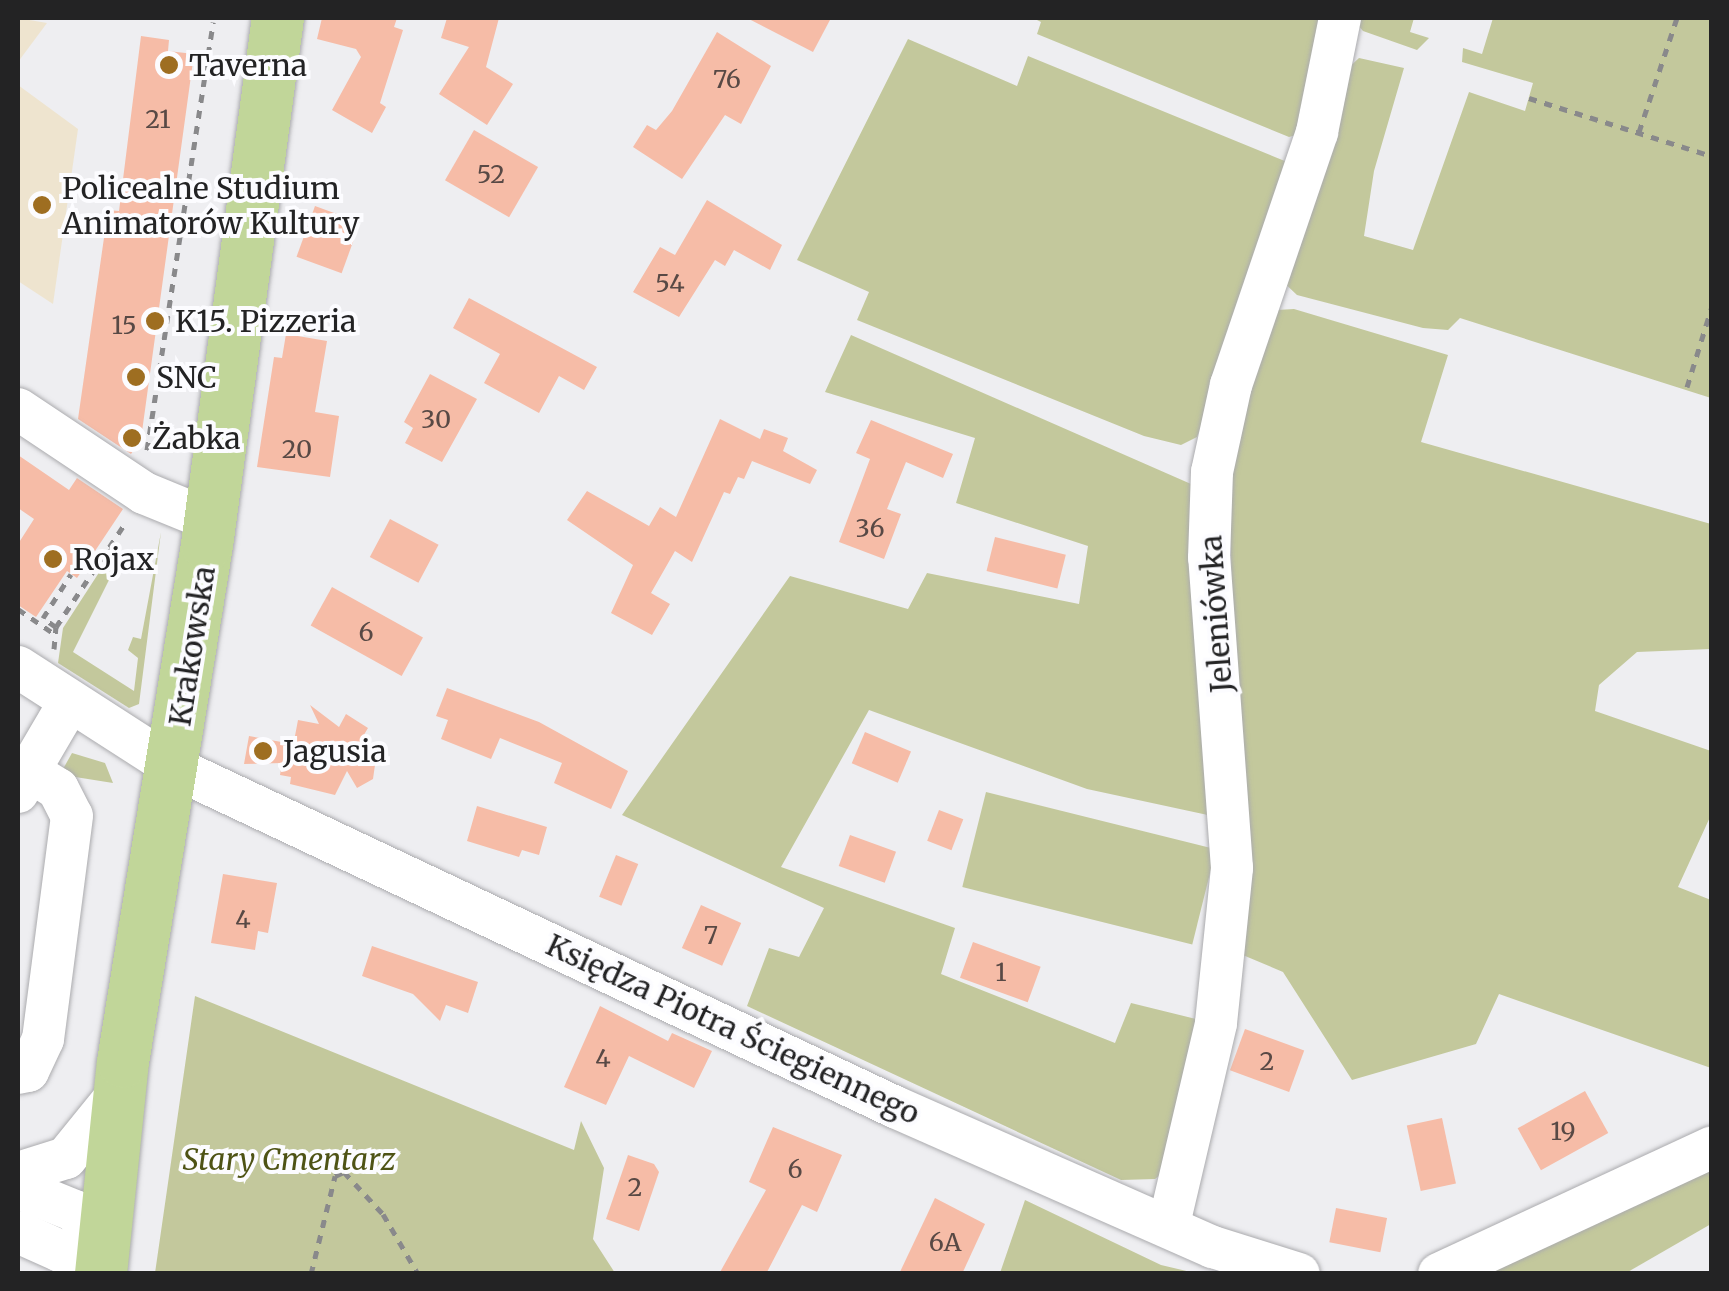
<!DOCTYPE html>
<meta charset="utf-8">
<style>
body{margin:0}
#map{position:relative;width:1729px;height:1291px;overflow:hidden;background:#eeeef1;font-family:Merriweather,serif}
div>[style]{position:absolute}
.education>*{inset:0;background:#eee4cf}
.green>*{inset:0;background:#c3c89c;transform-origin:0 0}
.building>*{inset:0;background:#f6bca7;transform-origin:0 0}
.path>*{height:5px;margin-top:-2.5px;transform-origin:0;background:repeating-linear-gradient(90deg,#89898b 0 8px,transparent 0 16px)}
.roads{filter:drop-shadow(0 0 2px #ababae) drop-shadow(0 0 2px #ababae)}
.minor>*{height:42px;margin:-21px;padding:0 21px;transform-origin:21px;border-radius:21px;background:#fff}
.major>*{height:52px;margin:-26px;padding:0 26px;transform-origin:26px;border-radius:26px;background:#c1d699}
.dots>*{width:28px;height:28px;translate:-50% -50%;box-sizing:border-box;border:5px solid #fcfcff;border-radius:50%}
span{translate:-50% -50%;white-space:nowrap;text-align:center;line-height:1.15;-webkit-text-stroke:8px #fcfcff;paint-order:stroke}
.number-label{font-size:25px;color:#584945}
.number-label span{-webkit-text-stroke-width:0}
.poi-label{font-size:30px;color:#232324}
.left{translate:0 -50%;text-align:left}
.street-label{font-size:30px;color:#232324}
.park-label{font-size:30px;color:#4e5315;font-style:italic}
.frame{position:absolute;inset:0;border:20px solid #232324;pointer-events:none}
</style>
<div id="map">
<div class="education">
<div style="clip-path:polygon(18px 18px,47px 23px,18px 62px)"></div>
<div style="clip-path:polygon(18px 85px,78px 129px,53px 304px,18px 281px)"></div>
</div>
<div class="green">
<div style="clip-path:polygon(1033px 18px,1323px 18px,1300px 134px,1289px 137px,1037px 34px,1041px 22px)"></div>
<div style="clip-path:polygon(1352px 18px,1414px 18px,1410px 32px,1429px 38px,1417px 50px,1363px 31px)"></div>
<div style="clip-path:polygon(1493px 18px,1711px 18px,1711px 398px,1460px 318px,1448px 330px,1423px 328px,1297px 295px,1278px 277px,1345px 71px,1359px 58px,1404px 68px,1374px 171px,1364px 236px,1413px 250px,1469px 92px,1525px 111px,1533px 83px,1462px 62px,1463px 48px,1482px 54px)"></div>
<div style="clip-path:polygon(908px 39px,1017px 86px,1028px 56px,1292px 164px,1288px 203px,1197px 437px,1181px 445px,1144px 436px,857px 320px,869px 292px,797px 260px)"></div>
<div style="clip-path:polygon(1294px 309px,1448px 355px,1421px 442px,1711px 524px,1711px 649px,1637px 652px,1599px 685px,1595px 711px,1711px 751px,1711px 815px,1678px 887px,1711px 900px,1711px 1068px,1499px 994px,1476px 1044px,1352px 1080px,1283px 972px,1238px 953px,1229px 437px,1277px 310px)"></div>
<div style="clip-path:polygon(851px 335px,1191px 484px,1217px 817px,1087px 789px,869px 710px,781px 867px,955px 928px,941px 974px,1115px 1043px,1131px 1003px,1200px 1020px,1163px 1173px,1155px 1179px,1121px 1180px,747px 1006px,769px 948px,799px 957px,824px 908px,622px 815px,790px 576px,908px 609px,927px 573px,1079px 604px,1088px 546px,956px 503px,975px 438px,825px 392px)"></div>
<div style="clip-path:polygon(161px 532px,139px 704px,129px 708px,58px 663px,63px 628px,111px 554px,119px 560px,73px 652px,134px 691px,138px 658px,128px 650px,133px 637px,141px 639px)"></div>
<div style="clip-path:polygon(72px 753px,105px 763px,113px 783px,69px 776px,63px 769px)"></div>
<div style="left:986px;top:792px;width:237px;height:98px;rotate:14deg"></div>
<div style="clip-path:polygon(195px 996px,574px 1150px,581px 1121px,604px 1168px,593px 1239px,615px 1273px,155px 1273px)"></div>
<div style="clip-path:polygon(1711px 1158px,1711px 1224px,1626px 1273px,1464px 1274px)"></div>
<div style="clip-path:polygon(1025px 1200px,1161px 1265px,1195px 1273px,1000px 1273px)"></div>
</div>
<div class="building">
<div style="clip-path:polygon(322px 18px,397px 18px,394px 27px,403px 30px,380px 103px,386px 107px,372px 133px,332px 110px,361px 57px,356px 49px,317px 39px)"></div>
<div style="clip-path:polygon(447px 18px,499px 18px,486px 67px,513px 84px,487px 125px,439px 94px,469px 47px,441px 38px)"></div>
<div style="clip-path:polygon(747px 18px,831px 18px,813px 52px)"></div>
<div style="clip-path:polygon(717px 32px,771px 66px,741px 124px,725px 115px,682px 179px,633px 147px,647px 125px,656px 130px,672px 111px)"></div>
<div style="clip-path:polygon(141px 36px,169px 40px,168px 51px,194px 54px,141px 439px,131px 454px,78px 419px,108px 210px,119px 211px)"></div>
<div style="left:474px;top:130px;width:74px;height:58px;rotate:30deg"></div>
<div style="clip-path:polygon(707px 200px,782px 245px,770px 270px,734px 250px,725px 266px,715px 260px,679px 317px,633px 292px,660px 247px,675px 255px)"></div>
<div style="left:315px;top:206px;width:48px;height:54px;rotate:20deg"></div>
<div style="clip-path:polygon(469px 298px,597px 367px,584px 390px,559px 376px,539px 413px,484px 383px,500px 354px,453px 328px)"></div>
<div style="clip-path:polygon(286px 334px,327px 341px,315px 412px,339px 416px,330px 477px,257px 467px,274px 357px,282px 358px)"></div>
<div style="clip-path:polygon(430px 374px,477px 399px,442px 462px,405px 443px,413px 428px,404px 422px)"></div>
<div style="clip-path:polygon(720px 419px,760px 439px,764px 429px,788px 438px,783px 451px,817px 470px,810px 484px,752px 461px,744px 479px,738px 477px,730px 494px,724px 492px,692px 562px,675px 551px,651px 593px,670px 604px,652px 635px,611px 613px,633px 565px,567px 520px,587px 491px,649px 526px,660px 507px,676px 517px)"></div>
<div style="clip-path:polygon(871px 420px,953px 454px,943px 478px,906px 462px,887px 509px,901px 514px,884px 559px,839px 542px,870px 459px,856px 453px)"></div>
<div style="clip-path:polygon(18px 455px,69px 490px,77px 478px,123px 509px,77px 578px,67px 571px,36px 617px,18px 605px,18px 544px,34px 519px,18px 508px)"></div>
<div style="left:390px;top:519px;width:55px;height:43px;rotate:28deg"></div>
<div style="left:995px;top:537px;width:73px;height:35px;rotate:14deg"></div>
<div style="left:332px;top:587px;width:104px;height:44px;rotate:29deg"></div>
<div style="clip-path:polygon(447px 688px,539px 722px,628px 771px,611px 809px,554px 783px,562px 763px,500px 738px,491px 759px,441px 739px,448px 720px,436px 716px)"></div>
<div style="clip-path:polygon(310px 705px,339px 727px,346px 714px,368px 728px,359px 743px,376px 758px,373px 779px,357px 788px,347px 771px,335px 795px,290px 784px,291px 777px,280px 775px,282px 763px,244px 764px,249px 736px,287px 743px,294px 741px,298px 720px,319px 724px)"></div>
<div style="left:865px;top:732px;width:50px;height:34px;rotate:23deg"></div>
<div style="clip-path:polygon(477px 806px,547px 827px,539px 855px,522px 850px,519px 857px,467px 841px)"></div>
<div style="left:939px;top:810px;width:26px;height:33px;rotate:21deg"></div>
<div style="left:850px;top:835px;width:49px;height:33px;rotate:20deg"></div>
<div style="left:616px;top:855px;width:24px;height:45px;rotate:22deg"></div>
<div style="clip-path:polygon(223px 874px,277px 883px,268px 933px,258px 931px,255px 950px,211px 943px)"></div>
<div style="left:701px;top:905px;width:44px;height:47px;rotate:24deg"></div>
<div style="left:973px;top:942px;width:72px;height:38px;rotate:20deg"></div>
<div style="clip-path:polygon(372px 946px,478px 982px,468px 1013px,446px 1005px,440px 1021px,413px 994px,362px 976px)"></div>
<div style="clip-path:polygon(600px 1006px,668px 1041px,672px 1033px,712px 1051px,694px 1088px,629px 1056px,606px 1105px,564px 1087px)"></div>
<div style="left:1245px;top:1029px;width:63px;height:44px;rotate:20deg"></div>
<div style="left:1585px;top:1091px;width:48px;height:77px;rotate:61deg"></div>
<div style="left:1442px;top:1118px;width:67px;height:36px;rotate:78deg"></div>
<div style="clip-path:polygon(773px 1127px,842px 1155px,817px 1212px,802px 1205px,766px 1274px,719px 1274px,766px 1190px,749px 1182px)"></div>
<div style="clip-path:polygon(628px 1155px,654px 1164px,659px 1172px,639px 1231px,606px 1219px)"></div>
<div style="clip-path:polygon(935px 1198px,985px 1224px,962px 1274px,899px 1274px)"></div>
<div style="left:1336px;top:1208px;width:52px;height:35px;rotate:11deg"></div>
</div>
<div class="path">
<div style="left:1529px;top:98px;width:192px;rotate:17.6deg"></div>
<div style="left:1639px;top:132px;width:120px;rotate:-71.6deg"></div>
<div style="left:1687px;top:387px;width:85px;rotate:-72.8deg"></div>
<div style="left:147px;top:450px;width:433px;rotate:-81.2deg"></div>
<div style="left:109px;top:548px;width:21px;rotate:35deg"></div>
<div style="left:18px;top:609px;width:46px;rotate:34.4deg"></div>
<div style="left:56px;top:627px;width:16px;rotate:-145deg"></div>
<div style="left:43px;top:618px;width:52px;rotate:-57.5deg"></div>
<div style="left:54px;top:649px;width:22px;rotate:-85deg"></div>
<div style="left:56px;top:627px;width:126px;rotate:-56.3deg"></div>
<div style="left:311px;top:1274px;width:101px;rotate:-76.2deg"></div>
<div style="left:335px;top:1176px;width:10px;rotate:-24deg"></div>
<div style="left:344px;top:1172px;width:57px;rotate:47.1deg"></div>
<div style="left:383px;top:1214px;width:69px;rotate:59.7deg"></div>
</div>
<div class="roads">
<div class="minor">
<div style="left:18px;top:409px;width:151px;rotate:33.7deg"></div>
<div style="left:144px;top:493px;width:71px;rotate:22.2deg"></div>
<div style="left:18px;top:667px;width:184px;rotate:32.8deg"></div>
<div style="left:173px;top:767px;width:798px;rotate:25.22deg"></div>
<div style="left:895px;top:1107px;width:347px;rotate:23.8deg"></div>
<div style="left:1213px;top:1247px;width:90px;rotate:17.4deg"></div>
<div style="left:29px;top:771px;width:81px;rotate:-59.6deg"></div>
<div style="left:18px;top:792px;width:24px;rotate:-62deg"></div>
<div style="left:29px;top:771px;width:34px;rotate:32deg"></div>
<div style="left:58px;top:789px;width:30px;rotate:63deg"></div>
<div style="left:72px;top:816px;width:225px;rotate:97.4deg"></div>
<div style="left:43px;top:1039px;width:35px;rotate:115deg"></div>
<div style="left:28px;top:1071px;width:10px;rotate:169deg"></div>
<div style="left:18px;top:1173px;width:50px;rotate:-17.4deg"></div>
<div style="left:66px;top:1158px;width:87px;rotate:-51deg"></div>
<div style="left:18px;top:1188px;width:61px;rotate:22deg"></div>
<div style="left:75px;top:1211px;width:47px;rotate:51.9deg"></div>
<div style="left:1169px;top:1224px;width:206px;rotate:-76.8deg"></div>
<div style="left:1216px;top:1023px;width:156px;rotate:-84.1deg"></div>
<div style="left:1232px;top:868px;width:311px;rotate:-94.2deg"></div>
<div style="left:1209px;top:558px;width:86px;rotate:-88deg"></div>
<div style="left:1212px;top:472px;width:89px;rotate:-77.7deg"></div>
<div style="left:1231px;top:385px;width:267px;rotate:-71.2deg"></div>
<div style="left:1317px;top:132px;width:116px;rotate:-78.6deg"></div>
<div style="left:18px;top:1232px;width:46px;rotate:24.3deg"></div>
<div style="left:60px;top:1251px;width:44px;rotate:-3.9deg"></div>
<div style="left:1439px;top:1274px;width:301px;rotate:-24.9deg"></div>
</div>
<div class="major">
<div style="left:101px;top:1274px;width:213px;rotate:-84.1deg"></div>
<div style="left:123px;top:1062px;width:524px;rotate:-80.77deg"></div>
<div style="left:207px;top:545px;width:532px;rotate:-82.33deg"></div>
</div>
</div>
<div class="dots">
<div style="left:169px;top:65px;background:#9e6e21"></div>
<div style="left:42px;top:205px;background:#9e6e21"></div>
<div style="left:155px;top:321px;background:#9e6e21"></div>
<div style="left:136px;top:377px;background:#9e6e21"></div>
<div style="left:132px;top:438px;background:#9e6e21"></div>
<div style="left:53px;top:559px;background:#9e6e21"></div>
<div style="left:263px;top:751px;background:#9e6e21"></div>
</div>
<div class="number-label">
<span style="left:727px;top:79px">76</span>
<span style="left:158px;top:119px">21</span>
<span style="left:491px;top:174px">52</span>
<span style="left:670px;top:283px">54</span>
<span style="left:124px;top:325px">15</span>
<span style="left:436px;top:419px">30</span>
<span style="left:297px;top:449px">20</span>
<span style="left:870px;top:528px">36</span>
<span style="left:366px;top:632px">6</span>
<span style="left:243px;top:919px">4</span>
<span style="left:711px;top:935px">7</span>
<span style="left:1001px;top:972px">1</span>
<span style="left:603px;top:1058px">4</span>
<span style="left:1267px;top:1061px">2</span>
<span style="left:1563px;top:1131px">19</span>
<span style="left:795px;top:1169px">6</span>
<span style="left:635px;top:1187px">2</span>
<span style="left:945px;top:1242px">6A</span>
</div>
<div class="poi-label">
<span class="left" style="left:189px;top:65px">Taverna</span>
<span class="left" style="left:62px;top:205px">Policealne Studium<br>Animatorów Kultury</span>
<span class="left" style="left:175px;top:321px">K15. Pizzeria</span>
<span class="left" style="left:156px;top:377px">SNC</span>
<span class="left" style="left:152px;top:438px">Żabka</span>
<span class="left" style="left:73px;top:559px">Rojax</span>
<span class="left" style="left:283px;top:751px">Jagusia</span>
</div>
<div class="street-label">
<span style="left:1216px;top:614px;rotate:-94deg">Jeleniówka</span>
<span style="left:192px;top:646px;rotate:-81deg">Krakowska</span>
<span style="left:733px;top:1029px;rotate:25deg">Księdza Piotra Ściegiennego</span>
</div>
<div class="park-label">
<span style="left:289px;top:1159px">Stary Cmentarz</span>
</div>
<div class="frame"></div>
</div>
